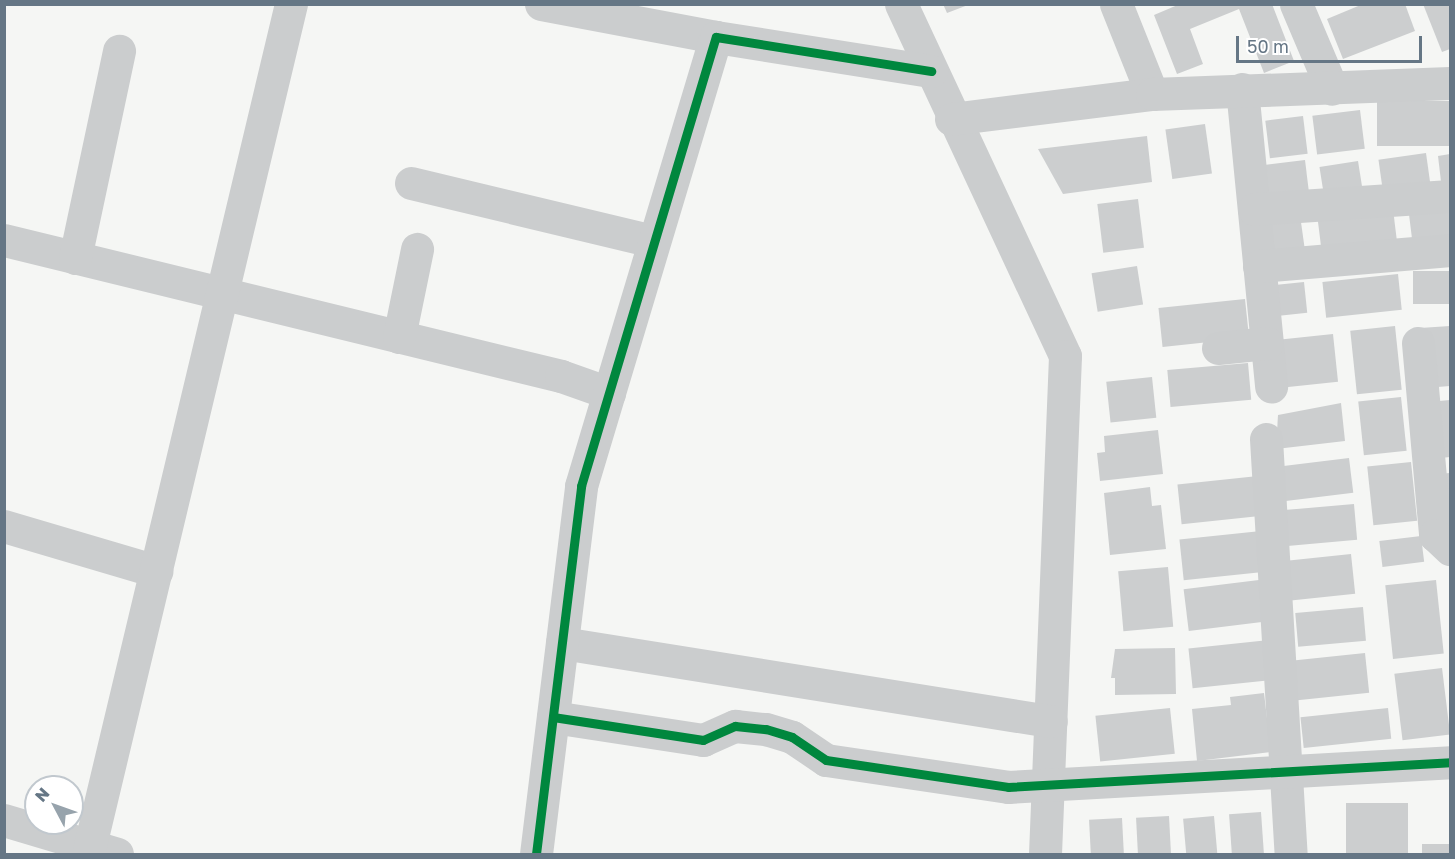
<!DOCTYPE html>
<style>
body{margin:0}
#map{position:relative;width:1455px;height:859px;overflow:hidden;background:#f5f6f4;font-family:"Golos Text",sans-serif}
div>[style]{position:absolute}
.building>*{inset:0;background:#cccecf;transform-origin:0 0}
.minor>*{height:33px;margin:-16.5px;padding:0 16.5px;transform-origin:16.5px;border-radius:16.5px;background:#cbcdce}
.cycleway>*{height:9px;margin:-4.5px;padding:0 4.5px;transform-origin:4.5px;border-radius:4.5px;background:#00873e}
span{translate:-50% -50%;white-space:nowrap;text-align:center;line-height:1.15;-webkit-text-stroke:6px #fff;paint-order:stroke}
.frame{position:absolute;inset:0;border:6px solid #657685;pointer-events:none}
.north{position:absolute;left:24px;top:775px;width:60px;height:60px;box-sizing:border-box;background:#fff;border:2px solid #c1c8ce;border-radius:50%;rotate:311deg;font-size:16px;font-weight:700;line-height:24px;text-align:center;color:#657685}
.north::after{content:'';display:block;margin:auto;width:21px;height:27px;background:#97a3ac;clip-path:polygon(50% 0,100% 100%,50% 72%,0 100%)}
.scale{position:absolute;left:1236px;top:36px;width:186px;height:27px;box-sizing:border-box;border:3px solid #657685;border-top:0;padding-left:8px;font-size:18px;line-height:21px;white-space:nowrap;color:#657685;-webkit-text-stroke:4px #fff;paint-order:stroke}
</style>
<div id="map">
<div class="building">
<div style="clip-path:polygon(943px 4px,968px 4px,968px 5px,947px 13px)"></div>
<div style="clip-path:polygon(1180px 4px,1272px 4px,1294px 61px,1264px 73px,1239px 9px,1190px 29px,1203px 64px,1177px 74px,1154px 15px)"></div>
<div style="clip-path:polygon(1363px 4px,1405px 4px,1415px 31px,1343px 59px,1327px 19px)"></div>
<div style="clip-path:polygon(1423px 4px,1450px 4px,1450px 49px,1442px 52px)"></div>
<div style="left:1450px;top:101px;width:45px;height:73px;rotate:90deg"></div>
<div style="left:1360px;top:110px;width:39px;height:48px;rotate:83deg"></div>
<div style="left:1303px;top:116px;width:38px;height:38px;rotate:83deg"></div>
<div style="left:1205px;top:124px;width:50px;height:40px;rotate:82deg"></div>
<div style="clip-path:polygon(1147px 136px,1152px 182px,1063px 194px,1038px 149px)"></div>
<div style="left:1426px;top:153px;width:34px;height:48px;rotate:82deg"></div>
<div style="clip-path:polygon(1450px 154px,1450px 189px,1442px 190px,1438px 156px)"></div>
<div style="left:1305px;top:160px;width:38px;height:47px;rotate:83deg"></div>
<div style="left:1358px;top:161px;width:33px;height:39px;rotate:81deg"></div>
<div style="left:1138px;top:199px;width:49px;height:41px;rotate:83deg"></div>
<div style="clip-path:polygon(1450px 200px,1450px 242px,1413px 247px,1408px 206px)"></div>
<div style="left:1393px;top:209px;width:35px;height:76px;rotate:83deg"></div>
<div style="left:1300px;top:215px;width:36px;height:35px;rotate:82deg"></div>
<div style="left:1137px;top:266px;width:39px;height:46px;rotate:81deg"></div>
<div style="left:1450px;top:271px;width:33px;height:37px;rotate:90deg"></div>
<div style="left:1398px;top:274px;width:36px;height:76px;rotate:84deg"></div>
<div style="left:1304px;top:282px;width:31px;height:39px;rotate:84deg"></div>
<div style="left:1245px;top:299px;width:39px;height:87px;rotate:84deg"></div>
<div style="left:1395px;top:326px;width:64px;height:45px;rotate:84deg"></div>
<div style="clip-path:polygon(1450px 326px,1450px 386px,1425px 388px,1420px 328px)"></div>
<div style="left:1333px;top:334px;width:48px;height:62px;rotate:84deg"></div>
<div style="left:1248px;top:363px;width:37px;height:81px;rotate:85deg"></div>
<div style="left:1152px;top:377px;width:41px;height:46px;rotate:84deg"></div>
<div style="left:1401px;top:397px;width:54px;height:43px;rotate:84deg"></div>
<div style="clip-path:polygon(1450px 400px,1450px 457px,1432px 459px,1428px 402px)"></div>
<div style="clip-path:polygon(1341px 403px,1345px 441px,1276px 449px,1278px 415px)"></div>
<div style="clip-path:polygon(1158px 430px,1163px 474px,1100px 481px,1097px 453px,1105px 452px,1104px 436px)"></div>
<div style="left:1349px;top:458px;width:35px;height:68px;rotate:83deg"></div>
<div style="left:1411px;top:462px;width:59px;height:44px;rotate:84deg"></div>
<div style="clip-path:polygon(1450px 473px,1450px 524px,1438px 474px)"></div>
<div style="left:1258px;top:476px;width:40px;height:81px;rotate:84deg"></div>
<div style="clip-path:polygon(1150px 487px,1152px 506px,1161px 505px,1166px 549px,1110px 555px,1104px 493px)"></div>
<div style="left:1354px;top:504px;width:36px;height:70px;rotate:85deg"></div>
<div style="left:1261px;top:531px;width:41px;height:82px;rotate:84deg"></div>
<div style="left:1421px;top:536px;width:26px;height:42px;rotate:83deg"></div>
<div style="left:1351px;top:554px;width:40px;height:67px;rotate:84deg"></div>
<div style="left:1168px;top:567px;width:60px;height:50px;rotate:85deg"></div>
<div style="left:1267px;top:579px;width:42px;height:84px;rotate:83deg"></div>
<div style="left:1436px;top:580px;width:74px;height:51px;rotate:84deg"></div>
<div style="left:1363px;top:607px;width:34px;height:68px;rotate:85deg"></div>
<div style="left:1269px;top:640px;width:40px;height:81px;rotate:84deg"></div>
<div style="clip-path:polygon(1175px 648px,1176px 694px,1115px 695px,1115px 678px,1111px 678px,1115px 649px)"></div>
<div style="left:1365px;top:653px;width:40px;height:72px;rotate:84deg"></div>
<div style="left:1442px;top:668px;width:67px;height:48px;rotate:83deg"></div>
<div style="clip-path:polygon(1264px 693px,1271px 752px,1197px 761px,1192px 709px,1231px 705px,1230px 697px)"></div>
<div style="left:1170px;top:708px;width:46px;height:75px;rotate:84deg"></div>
<div style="left:1388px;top:708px;width:31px;height:88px;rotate:84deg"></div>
<div style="left:1408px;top:803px;width:50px;height:62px;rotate:90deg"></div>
<div style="left:1261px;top:812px;width:42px;height:32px;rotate:86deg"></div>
<div style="left:1169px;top:816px;width:38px;height:33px;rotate:87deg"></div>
<div style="left:1214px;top:816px;width:38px;height:31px;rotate:85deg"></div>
<div style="left:1122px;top:818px;width:36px;height:33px;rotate:87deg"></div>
<div style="left:1422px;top:844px;width:28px;height:10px"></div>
</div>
<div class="minor">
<div style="left:541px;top:4px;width:178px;rotate:10.7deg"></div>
<div style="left:901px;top:4px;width:388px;rotate:65deg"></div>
<div style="left:1065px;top:356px;width:498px;rotate:92.3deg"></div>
<div style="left:1116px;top:4px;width:97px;rotate:68.2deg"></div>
<div style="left:1296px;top:4px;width:92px;rotate:67deg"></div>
<div style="left:1242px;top:89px;width:299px;rotate:84.4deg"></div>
<div style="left:951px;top:119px;width:203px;rotate:-7.1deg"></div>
<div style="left:1152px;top:94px;width:298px;rotate:-2.1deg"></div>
<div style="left:411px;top:183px;width:249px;rotate:13.5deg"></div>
<div style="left:1254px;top:209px;width:196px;rotate:-3.8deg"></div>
<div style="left:4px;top:240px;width:573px;rotate:13.72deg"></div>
<div style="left:561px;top:376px;width:51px;rotate:19.5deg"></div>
<div style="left:75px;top:258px;width:212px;rotate:-78deg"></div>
<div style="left:1259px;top:266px;width:192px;rotate:-4.8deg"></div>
<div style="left:399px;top:337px;width:90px;rotate:-78.4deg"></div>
<div style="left:1418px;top:343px;width:193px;rotate:84.9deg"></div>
<div style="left:1435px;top:535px;width:21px;rotate:43deg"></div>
<div style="left:1218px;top:348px;width:49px;rotate:-5.8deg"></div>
<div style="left:1266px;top:439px;width:416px;rotate:86.6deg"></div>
<div style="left:4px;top:526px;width:159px;rotate:16.5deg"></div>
<div style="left:562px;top:643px;width:495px;rotate:9.1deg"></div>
<div style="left:553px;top:717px;width:152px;rotate:8.7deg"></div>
<div style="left:703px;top:740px;width:35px;rotate:-24deg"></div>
<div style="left:735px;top:726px;width:31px;rotate:6deg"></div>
<div style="left:766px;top:729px;width:27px;rotate:17deg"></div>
<div style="left:792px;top:737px;width:41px;rotate:34.1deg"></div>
<div style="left:826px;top:760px;width:184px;rotate:8.4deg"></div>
<div style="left:1008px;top:787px;width:443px;rotate:-3.2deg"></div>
<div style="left:4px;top:820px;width:118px;rotate:16.7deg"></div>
<div style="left:88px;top:854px;width:874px;rotate:-76.57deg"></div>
<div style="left:536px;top:854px;width:371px;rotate:-83deg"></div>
<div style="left:581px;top:486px;width:469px;rotate:-73.3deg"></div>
<div style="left:716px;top:37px;width:218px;rotate:9deg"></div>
</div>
<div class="cycleway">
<div style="left:553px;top:717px;width:152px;rotate:8.7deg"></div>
<div style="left:703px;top:740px;width:35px;rotate:-24deg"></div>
<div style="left:735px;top:726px;width:31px;rotate:6deg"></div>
<div style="left:766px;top:729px;width:27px;rotate:17deg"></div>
<div style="left:792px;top:737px;width:41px;rotate:34.1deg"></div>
<div style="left:826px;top:760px;width:184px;rotate:8.4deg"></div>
<div style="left:1008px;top:787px;width:443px;rotate:-3.2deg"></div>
<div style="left:536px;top:854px;width:371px;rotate:-83deg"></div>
<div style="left:581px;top:486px;width:469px;rotate:-73.3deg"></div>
<div style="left:716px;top:37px;width:218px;rotate:9deg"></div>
</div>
<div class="frame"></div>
<div class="north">N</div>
<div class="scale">50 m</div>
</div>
